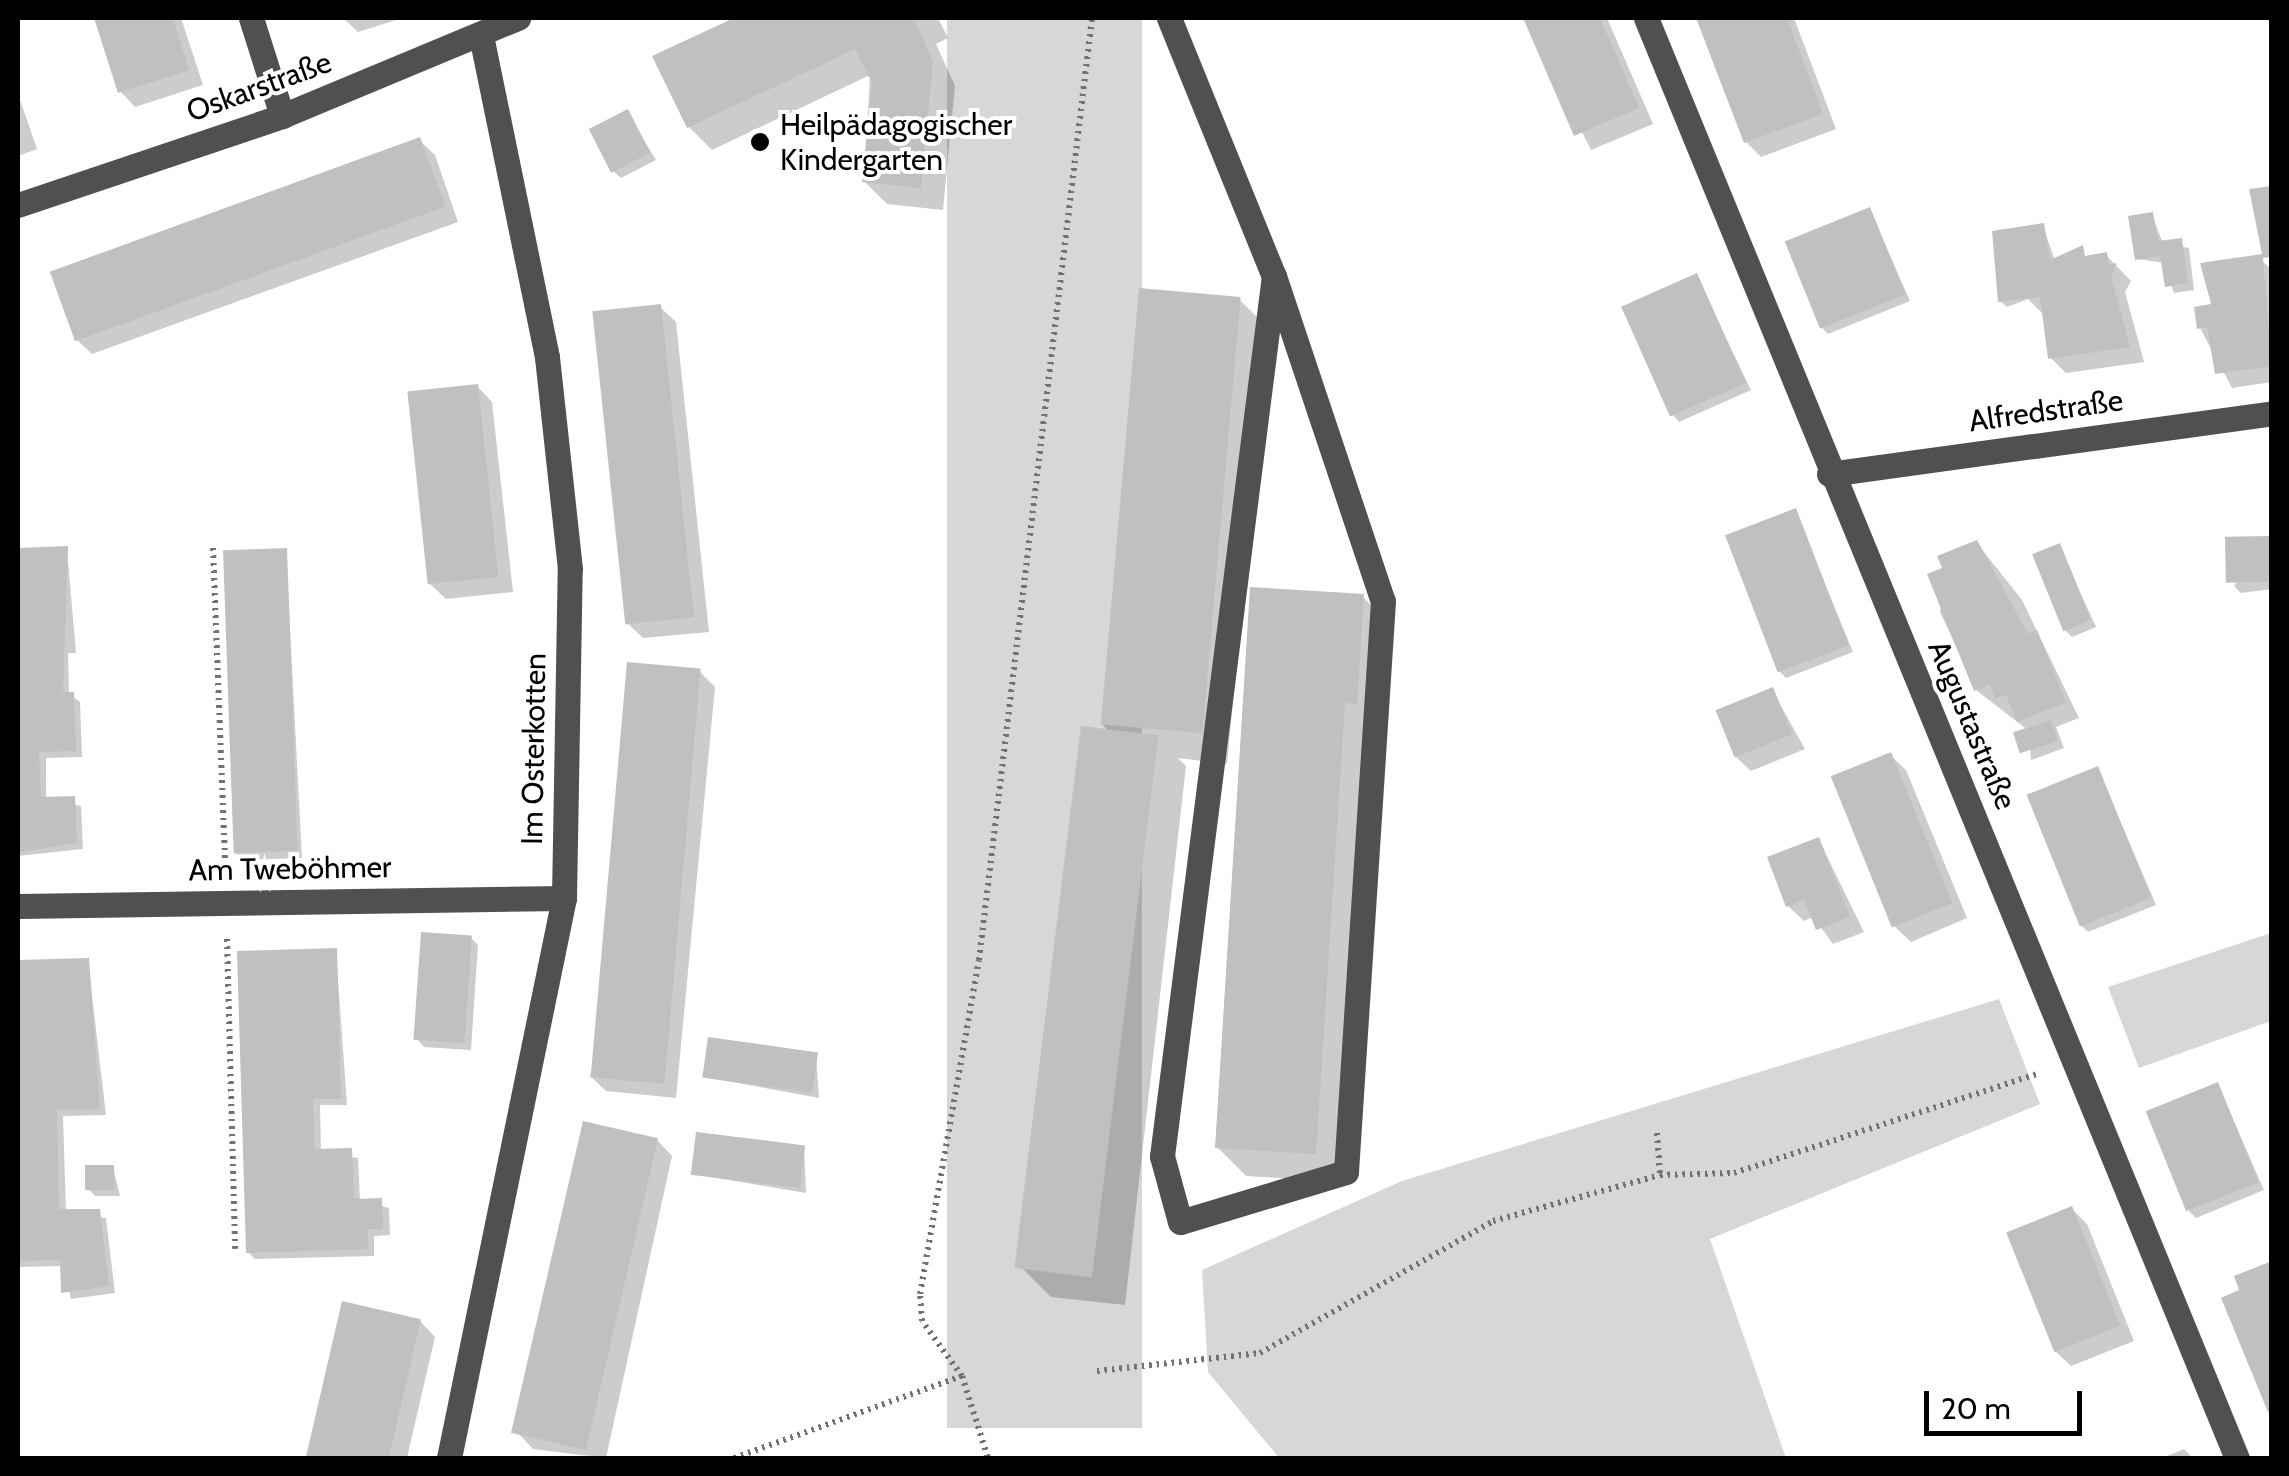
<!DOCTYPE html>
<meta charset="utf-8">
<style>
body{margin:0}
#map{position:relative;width:2289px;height:1476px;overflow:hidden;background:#fff;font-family:Cabin,sans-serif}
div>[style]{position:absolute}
.green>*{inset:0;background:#d7d7d7;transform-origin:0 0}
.shadow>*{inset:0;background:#0003}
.building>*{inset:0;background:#c0c0c0;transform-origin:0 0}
.path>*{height:6px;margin-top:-3px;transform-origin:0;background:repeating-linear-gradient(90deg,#727272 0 2.5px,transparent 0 7.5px)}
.minor>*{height:25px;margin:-12.5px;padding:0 12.5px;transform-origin:12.5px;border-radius:12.5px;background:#505050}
.dots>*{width:28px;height:28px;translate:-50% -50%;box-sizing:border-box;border:5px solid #fff;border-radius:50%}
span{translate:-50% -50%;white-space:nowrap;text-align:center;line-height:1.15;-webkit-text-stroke:8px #fff;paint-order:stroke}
.street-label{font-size:30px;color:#000}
.poi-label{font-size:30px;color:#000}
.left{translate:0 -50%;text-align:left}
.frame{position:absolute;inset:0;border:20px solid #000;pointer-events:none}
.scale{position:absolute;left:1924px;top:1391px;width:158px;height:45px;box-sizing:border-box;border:5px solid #000;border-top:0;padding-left:12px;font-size:30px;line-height:35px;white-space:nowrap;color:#000;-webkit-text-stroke:8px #fff;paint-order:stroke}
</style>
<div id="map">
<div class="green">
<div style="left:947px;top:18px;width:195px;height:1410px"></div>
<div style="clip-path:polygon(2271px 933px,2271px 1021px,2139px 1068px,2108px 987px)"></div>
<div style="clip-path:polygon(1999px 999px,2040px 1104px,1710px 1239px,1786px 1458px,1279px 1458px,1208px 1372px,1202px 1270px,1402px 1181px)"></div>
</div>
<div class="shadow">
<div style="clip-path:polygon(97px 18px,181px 18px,203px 85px,135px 107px,120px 91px)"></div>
<div style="clip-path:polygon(343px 18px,403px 18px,358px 32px)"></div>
<div style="clip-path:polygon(740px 18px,938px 18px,948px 38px,936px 44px,955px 86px,943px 210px,887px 204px,864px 181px,870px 75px,712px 150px,689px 127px,655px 57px)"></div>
<div style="clip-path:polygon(1526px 18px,1607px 18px,1653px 124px,1591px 150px)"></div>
<div style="clip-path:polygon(1699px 18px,1794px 18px,1836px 129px,1761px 157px,1746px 142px)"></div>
<div style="clip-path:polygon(18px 94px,37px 149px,18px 156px)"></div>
<div style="clip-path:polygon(627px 112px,656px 160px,621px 178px,613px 171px)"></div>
<div style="clip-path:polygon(419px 140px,435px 155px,458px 222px,92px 354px,76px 339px)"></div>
<div style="clip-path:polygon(1870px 210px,1910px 301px,1828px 334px,1820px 326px)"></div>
<div style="clip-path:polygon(2152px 215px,2163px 243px,2189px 248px,2194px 290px,2174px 293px,2164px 263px,2138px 259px)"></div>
<div style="clip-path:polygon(2043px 226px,2055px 261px,2106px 255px,2131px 281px,2125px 292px,2144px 362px,2066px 373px,2051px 358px,2043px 314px,2028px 299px,2007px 307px,2000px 301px)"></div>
<div style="clip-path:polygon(2262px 261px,2272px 270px,2272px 382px,2232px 388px,2200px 328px)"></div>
<div style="clip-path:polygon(1696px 276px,1751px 390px,1679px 422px,1672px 414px)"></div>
<div style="clip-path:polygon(1240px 300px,1269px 329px,1227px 764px,1178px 758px,1186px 766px,1125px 1305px,1051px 1297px,1022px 1268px,1109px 732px,1101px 723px)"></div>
<div style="clip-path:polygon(660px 307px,676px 322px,709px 632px,643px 638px,627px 623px)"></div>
<div style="clip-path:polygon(477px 386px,492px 402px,513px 592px,446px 599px,430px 584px)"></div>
<div style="clip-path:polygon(1795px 511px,1853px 652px,1786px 678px,1779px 671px)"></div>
<div style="clip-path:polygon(2270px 539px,2272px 589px,2241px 593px,2234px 586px)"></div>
<div style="clip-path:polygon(1976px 542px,2022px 600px,2079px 718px,2056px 727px,2064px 748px,2031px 760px,2029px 731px,1976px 690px,1940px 612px,1945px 570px)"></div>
<div style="clip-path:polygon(2059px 546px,2096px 627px,2072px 637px,2065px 630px)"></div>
<div style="clip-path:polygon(67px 549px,76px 653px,68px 653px,69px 694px,80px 702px,82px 757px,46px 758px,46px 800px,81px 806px,83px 849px,18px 856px,18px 550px)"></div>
<div style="clip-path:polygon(286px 551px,302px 858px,242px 860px,235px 853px)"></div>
<div style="clip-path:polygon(1362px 596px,1385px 619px,1344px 1182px,1246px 1176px,1217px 1147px)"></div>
<div style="clip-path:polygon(700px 672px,715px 687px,676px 1098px,606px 1091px,590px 1076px)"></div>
<div style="clip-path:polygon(1772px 690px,1805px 749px,1751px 771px,1735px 756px)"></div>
<div style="clip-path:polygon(1890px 755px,1906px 770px,1967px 918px,1911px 942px,1895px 927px)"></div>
<div style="clip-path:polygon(2098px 769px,2156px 905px,2088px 932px,2081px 925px)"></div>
<div style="clip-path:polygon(1819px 840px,1864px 932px,1833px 944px,1813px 917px,1804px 921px,1788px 906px)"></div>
<div style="clip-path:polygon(471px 938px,478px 945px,471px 1050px,424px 1047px,417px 1039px)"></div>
<div style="clip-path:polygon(336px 951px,347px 1105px,320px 1105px,321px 1152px,358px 1158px,360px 1201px,389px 1208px,390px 1235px,374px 1236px,374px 1256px,255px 1259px,248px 1252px)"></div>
<div style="clip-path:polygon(88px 961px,106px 1115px,63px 1116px,66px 1212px,106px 1218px,115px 1293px,71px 1299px,63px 1266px,18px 1267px,18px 963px)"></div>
<div style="clip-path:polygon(816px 1054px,819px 1098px,705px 1077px)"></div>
<div style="clip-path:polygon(2218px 1085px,2264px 1190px,2196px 1218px,2189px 1211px)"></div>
<div style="clip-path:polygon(657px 1140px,672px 1156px,606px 1458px,533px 1449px,518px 1433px)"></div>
<div style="clip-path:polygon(804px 1147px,806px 1193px,693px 1174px)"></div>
<div style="clip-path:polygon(113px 1167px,120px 1196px,95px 1196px,88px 1189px)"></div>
<div style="clip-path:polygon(2072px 1209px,2087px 1224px,2134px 1341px,2071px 1366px,2055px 1351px)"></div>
<div style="clip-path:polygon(344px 1304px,420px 1321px,435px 1337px,407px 1458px,307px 1458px)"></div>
<div style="clip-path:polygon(2184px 1449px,2193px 1458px,2162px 1458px)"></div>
</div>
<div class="building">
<div style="clip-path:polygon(94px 18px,173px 18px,189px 70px,118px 93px)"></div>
<div style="clip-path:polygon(734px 18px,922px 18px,915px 21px,933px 61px,921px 188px,862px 182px,872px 83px,855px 49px,687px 128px,652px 56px)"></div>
<div style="clip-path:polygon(1523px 18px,1600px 18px,1639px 108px,1574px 136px)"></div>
<div style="clip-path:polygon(1696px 18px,1787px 18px,1823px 114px,1744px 143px)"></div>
<div style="left:628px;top:109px;width:49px;height:44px;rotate:63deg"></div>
<div style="left:420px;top:137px;width:74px;height:394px;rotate:70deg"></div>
<div style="clip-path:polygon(2272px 186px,2272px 257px,2263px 258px,2272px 366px,2215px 374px,2207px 327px,2197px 329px,2194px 307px,2211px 304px,2200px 263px,2262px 254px,2249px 189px)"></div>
<div style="left:1870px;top:207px;width:94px;height:92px;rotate:68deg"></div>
<div style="clip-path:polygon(2153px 212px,2158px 241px,2182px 238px,2188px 283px,2165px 287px,2160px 256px,2135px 260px,2128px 216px)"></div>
<div style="clip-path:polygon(2044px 223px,2050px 260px,2083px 245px,2085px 256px,2107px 252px,2109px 265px,2117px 263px,2111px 276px,2130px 347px,2048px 359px,2040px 297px,1998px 302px,1992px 231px)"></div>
<div style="left:1697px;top:273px;width:120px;height:83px;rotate:66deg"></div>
<div style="left:1139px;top:288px;width:102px;height:438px;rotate:5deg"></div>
<div style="left:661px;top:304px;width:315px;height:69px;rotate:84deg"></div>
<div style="left:478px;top:384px;width:194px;height:71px;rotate:84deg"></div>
<div style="left:1796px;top:508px;width:147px;height:76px;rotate:69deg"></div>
<div style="left:2271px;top:536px;width:46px;height:46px;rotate:89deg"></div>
<div style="clip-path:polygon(1977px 540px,2028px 634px,2037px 630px,2066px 702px,2017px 722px,2006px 695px,1995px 698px,1989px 685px,1974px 691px,1927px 574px,1942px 568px,1937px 556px)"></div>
<div style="left:2060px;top:543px;width:83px;height:30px;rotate:68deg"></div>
<div style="clip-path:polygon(68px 546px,63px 692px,74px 692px,76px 751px,39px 752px,41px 797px,75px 796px,77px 843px,18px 852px,18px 548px)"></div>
<div style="left:287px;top:548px;width:303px;height:64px;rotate:88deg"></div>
<div style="clip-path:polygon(1250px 587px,1364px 594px,1357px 704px,1345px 703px,1316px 1154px,1215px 1148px)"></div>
<div style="left:627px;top:662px;width:74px;height:417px;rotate:5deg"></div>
<div style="left:1773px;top:687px;width:51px;height:62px;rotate:68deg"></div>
<div style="left:2051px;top:720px;width:22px;height:40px;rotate:72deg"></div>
<div style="left:1081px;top:726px;width:78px;height:546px;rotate:7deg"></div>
<div style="left:1891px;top:752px;width:163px;height:65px;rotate:68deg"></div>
<div style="left:2098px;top:766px;width:142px;height:77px;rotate:68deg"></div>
<div style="clip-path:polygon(1819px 837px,1850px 917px,1816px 930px,1804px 900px,1786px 907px,1767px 857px)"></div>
<div style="left:421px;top:932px;width:51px;height:108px;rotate:4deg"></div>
<div style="clip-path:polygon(337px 948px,341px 1099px,313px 1099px,315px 1149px,352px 1148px,354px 1199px,382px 1198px,383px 1229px,368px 1229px,368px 1249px,246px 1253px,237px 951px)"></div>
<div style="clip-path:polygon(89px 958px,100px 1109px,57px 1110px,59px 1209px,100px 1209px,109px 1286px,61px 1293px,60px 1260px,18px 1261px,18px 960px)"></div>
<div style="left:708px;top:1037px;width:111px;height:41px;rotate:8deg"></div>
<div style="left:2218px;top:1082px;width:108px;height:78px;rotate:68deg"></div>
<div style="left:583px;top:1121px;width:77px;height:320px;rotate:13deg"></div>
<div style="left:696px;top:1132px;width:110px;height:43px;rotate:7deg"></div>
<div style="left:114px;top:1165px;width:25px;height:29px;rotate:90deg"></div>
<div style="left:2072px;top:1206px;width:129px;height:71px;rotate:68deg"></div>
<div style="clip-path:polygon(2272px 1261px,2272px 1411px,2268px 1412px,2221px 1298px,2239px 1290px,2234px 1276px)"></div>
<div style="left:342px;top:1301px;width:81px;height:161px;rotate:13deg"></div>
</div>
<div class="path">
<div style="left:213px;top:548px;width:319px;rotate:87.8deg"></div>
<div style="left:227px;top:939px;width:310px;rotate:88.5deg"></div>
<div style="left:1657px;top:1133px;width:42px;rotate:85.9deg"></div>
<div style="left:1097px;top:1371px;width:164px;rotate:-6.3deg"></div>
<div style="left:1260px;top:1353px;width:268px;rotate:-29.5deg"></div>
<div style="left:1493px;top:1221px;width:173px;rotate:-15.4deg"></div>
<div style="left:1660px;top:1175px;width:74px;rotate:-1.5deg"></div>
<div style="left:1734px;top:1173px;width:319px;rotate:-18.1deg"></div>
<div style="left:962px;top:1376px;width:86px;rotate:72.4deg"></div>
<div style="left:734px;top:1458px;width:242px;rotate:-19.8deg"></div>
<div style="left:962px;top:1376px;width:68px;rotate:-126deg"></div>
<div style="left:922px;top:1321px;width:27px;rotate:-94deg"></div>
<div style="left:920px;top:1294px;width:339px;rotate:-80deg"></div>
<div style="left:979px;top:960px;width:949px;rotate:-83.16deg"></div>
</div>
<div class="minor">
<div style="left:251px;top:18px;width:103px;rotate:72.4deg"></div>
<div style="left:1169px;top:18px;width:279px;rotate:67.9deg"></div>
<div style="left:1274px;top:276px;width:343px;rotate:71.5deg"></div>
<div style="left:1383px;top:601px;width:572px;rotate:93.71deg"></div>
<div style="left:1346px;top:1172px;width:173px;rotate:163.2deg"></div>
<div style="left:1180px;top:1222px;width:68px;rotate:-105.3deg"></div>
<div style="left:1162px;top:1156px;width:887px;rotate:-82.75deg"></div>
<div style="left:1646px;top:18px;width:1557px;rotate:67.69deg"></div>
<div style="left:18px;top:205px;width:279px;rotate:-18.6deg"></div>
<div style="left:282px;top:116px;width:256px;rotate:-22.6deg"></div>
<div style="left:1829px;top:474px;width:447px;rotate:-7.8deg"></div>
<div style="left:18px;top:906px;width:546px;rotate:-0.84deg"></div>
<div style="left:449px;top:1458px;width:572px;rotate:-78.4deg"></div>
<div style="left:564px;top:898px;width:329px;rotate:-89deg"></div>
<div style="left:570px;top:569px;width:213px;rotate:-96.2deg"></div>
<div style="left:547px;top:357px;width:328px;rotate:-101.6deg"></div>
</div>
<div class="dots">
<div style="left:760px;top:142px;background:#000"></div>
</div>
<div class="street-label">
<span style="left:259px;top:87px;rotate:-20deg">Oskarstraße</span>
<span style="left:2046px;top:411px;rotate:-8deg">Alfredstraße</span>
<span style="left:1972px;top:725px;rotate:67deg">Augustastraße</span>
<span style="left:534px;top:749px;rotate:-89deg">Im Osterkotten</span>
<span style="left:290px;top:869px;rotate:-1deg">Am Tweböhmer</span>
</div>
<div class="poi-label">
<span class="left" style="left:780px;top:142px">Heilpädagogischer<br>Kindergarten</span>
</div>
<div class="frame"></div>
<div class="scale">20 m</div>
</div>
